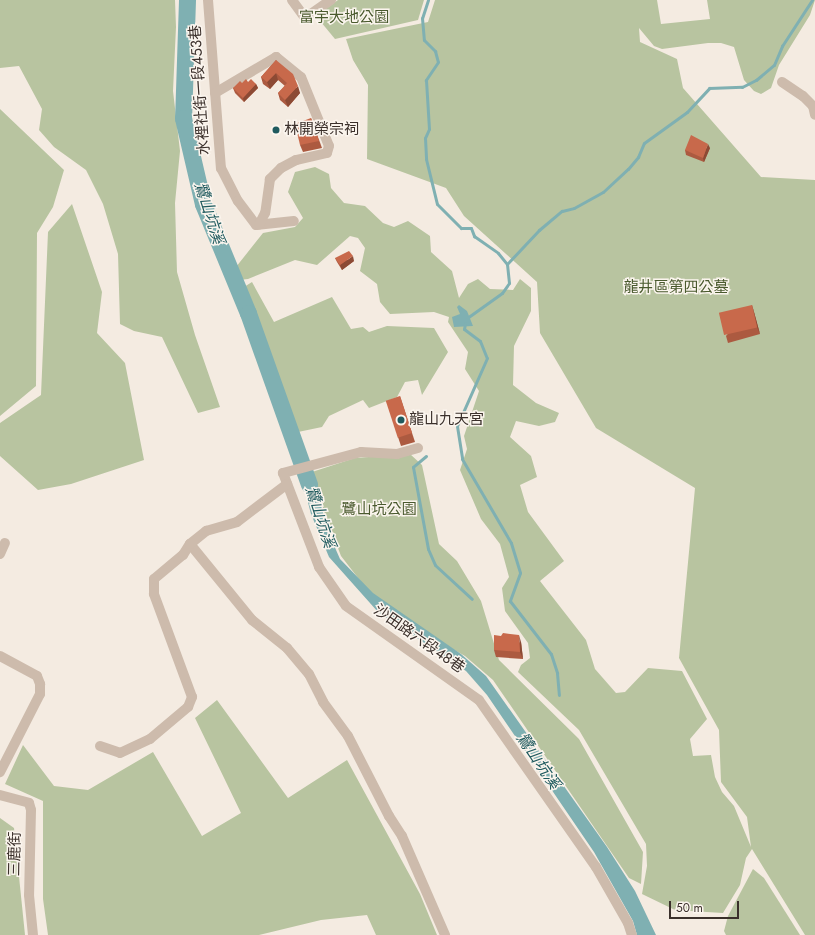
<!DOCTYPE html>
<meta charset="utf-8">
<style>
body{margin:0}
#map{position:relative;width:815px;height:935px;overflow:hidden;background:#f4ebe1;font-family:Jost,"Noto Sans TC",sans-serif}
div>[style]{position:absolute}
.green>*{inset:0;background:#b8c4a0}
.water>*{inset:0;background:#7fb0b2}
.stream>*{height:3px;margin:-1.5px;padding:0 1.5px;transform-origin:1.5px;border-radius:1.5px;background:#7fb0b2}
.river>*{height:17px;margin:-8.5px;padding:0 8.5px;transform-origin:8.5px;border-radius:8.5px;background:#7fb0b2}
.minor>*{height:10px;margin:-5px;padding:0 5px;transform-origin:5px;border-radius:5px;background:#cdbbac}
.wall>*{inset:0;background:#ac5a40}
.shaded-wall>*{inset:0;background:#8c4a34}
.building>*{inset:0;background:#c8694b;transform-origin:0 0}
.dots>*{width:11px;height:11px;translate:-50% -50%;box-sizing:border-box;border:2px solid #fbf5ee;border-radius:50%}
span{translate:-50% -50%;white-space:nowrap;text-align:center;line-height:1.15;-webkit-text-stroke:3px #fbf5ee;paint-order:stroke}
.park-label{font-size:15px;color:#4a5a2e}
.street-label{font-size:15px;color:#3b302b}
.poi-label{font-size:15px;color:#3b302b}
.left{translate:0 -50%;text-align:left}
.water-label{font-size:16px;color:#1f5a5e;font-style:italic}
.scale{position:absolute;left:669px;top:901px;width:70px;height:18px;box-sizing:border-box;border:2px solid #3b302b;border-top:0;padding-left:5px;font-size:12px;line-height:14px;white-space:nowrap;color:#3b302b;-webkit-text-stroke:3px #fbf5ee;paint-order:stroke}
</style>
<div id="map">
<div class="green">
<div style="clip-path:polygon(0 0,175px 0,176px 27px,173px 91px,180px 151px,175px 203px,177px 272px,195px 335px,220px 407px,198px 413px,162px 337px,134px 331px,120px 324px,118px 254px,103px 204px,86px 170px,54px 147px,39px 130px,42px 109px,19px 66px,0 68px)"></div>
<div style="clip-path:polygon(338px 0,424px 0,418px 20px,335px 39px,316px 16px)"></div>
<div style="clip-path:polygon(435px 0,657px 0,661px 24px,710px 19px,707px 0,815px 0,810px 15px,779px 65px,771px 88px,761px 94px,754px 91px,744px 80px,734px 47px,721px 43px,708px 43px,662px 49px,654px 46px,639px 28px,640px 42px,677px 59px,683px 88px,761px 177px,815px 180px,815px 935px,805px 935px,752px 849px,746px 858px,740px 885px,723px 913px,675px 910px,642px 894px,647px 866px,646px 844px,579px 730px,518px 672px,521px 665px,530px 658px,528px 643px,505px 611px,502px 588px,509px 577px,500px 544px,481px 519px,460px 470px,467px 449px,464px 436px,479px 391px,465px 369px,468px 352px,448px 322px,449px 317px,434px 312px,390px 314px,380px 302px,377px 284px,360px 271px,365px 248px,358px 238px,350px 236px,317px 265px,295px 260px,248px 279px,239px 280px,236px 267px,263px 233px,295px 227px,303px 218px,288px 192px,295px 172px,315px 167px,329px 174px,331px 188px,344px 203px,365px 206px,383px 223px,394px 227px,408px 221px,430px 236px,431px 252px,452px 271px,459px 298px,468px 284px,478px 279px,490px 289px,513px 290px,520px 279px,531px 288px,531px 311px,514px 346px,513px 385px,536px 403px,559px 413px,555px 422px,539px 426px,516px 421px,510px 437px,531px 456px,537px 477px,520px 485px,528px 512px,564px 561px,540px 581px,586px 640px,595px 669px,616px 693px,625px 692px,648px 668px,682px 671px,707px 719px,690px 739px,693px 756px,711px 755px,715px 777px,722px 792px,734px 806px,751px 847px,747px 817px,721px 782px,719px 730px,679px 658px,695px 488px,596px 428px,540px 333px,537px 282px,464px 216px,446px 188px,367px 159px,368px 85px,353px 60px,346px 39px,428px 22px)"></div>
<div style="clip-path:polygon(0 109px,64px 170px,53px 207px,37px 233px,36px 386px,0 416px)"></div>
<div style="clip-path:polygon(72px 204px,102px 292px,97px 333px,125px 363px,144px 460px,71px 484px,38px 490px,0 456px,0 423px,41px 395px,48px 232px)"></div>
<div style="clip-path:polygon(252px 282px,274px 322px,332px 297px,351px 329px,363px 327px,369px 332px,387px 326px,434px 328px,448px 352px,422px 395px,418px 380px,405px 382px,397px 397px,369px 408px,363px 400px,329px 416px,322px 427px,298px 432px,244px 287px)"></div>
<div style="clip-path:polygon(410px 454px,422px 465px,439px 544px,457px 561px,481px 601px,499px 660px,579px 739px,643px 852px,641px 884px,629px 878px,493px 680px,465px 656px,419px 630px,376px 601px,341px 556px,325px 514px,312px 472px,355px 458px)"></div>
<div style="clip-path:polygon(217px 700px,288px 798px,347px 760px,420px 894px,437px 935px,376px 935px,367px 915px,321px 920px,259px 935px,48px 935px,43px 899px,43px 801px,5px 784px,23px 745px,54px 786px,88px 790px,153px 752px,202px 836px,241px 813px,195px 718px)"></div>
<div style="clip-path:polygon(0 818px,14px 828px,25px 935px,0 935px)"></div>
<div style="clip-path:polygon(753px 869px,764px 878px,800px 935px,726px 935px,724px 931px,728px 916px)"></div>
</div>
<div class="water">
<div style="clip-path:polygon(459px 305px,467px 311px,473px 326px,454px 327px,452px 317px,460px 314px,457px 307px)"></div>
<div style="clip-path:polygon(305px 470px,318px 495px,329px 534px,340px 559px,373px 593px,461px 654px,486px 676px,607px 847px,635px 891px,656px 935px,637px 935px,633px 921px,594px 852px,487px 695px,466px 671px,378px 612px,329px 557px,311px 514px,303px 483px)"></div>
</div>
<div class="stream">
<div style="left:428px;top:0;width:19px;rotate:108deg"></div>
<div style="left:422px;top:18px;width:22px;rotate:85deg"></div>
<div style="left:424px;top:40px;width:16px;rotate:45deg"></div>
<div style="left:435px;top:51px;width:11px;rotate:75deg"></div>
<div style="left:438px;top:62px;width:22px;rotate:124deg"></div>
<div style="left:426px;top:80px;width:49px;rotate:86.5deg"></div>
<div style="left:429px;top:129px;width:10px;rotate:114deg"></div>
<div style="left:425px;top:138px;width:21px;rotate:87deg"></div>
<div style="left:426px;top:159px;width:46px;rotate:76.3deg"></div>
<div style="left:437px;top:204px;width:34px;rotate:45deg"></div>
<div style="left:461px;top:228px;width:10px"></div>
<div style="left:471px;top:228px;width:9px;rotate:69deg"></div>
<div style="left:474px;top:236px;width:29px;rotate:35deg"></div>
<div style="left:498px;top:253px;width:14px;rotate:51deg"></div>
<div style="left:507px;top:264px;width:19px;rotate:84deg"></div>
<div style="left:509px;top:283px;width:12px;rotate:125deg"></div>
<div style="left:502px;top:293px;width:43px;rotate:144.5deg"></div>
<div style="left:507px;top:264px;width:47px;rotate:-46.7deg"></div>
<div style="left:539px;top:230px;width:30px;rotate:-40deg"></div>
<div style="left:562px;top:211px;width:12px;rotate:-14deg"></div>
<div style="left:574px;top:208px;width:33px;rotate:-29deg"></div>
<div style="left:603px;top:192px;width:34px;rotate:-43deg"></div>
<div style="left:628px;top:169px;width:16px;rotate:-50deg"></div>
<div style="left:638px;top:157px;width:15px;rotate:-67deg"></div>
<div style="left:644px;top:143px;width:53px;rotate:-35.8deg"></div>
<div style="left:687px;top:112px;width:33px;rotate:-47deg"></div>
<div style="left:709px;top:88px;width:33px;rotate:-2deg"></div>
<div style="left:742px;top:87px;width:16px;rotate:-27deg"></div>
<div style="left:756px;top:80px;width:23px;rotate:-40deg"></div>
<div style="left:774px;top:65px;width:21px;rotate:-67deg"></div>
<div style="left:782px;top:46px;width:55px;rotate:-56.9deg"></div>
<div style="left:465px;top:323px;width:6px;rotate:99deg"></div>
<div style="left:464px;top:329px;width:20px;rotate:37deg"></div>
<div style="left:480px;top:341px;width:18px;rotate:68deg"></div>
<div style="left:487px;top:358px;width:74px;rotate:113.8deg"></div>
<div style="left:457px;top:426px;width:33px;rotate:81deg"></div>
<div style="left:462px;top:459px;width:97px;rotate:59.7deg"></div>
<div style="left:511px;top:543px;width:31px;rotate:73deg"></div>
<div style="left:520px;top:573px;width:30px;rotate:110deg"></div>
<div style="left:510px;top:601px;width:67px;rotate:52.3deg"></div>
<div style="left:551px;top:654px;width:20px;rotate:72deg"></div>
<div style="left:557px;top:673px;width:22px;rotate:85deg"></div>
<div style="left:426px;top:456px;width:17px;rotate:140deg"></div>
<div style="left:413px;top:467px;width:83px;rotate:79.6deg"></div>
<div style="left:428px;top:549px;width:17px;rotate:66deg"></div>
<div style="left:435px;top:565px;width:50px;rotate:42.6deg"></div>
</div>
<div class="river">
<div style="left:187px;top:0;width:118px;rotate:91.9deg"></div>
<div style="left:183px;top:118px;width:88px;rotate:76.9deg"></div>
<div style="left:203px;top:204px;width:118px;rotate:67.6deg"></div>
<div style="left:248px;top:313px;width:182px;rotate:70.4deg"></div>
</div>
<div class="minor">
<div style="left:208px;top:0;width:169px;rotate:85.6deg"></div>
<div style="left:221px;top:168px;width:37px;rotate:63deg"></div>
<div style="left:238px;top:201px;width:30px;rotate:53deg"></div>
<div style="left:256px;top:225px;width:38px;rotate:-6deg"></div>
<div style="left:292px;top:0;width:22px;rotate:54deg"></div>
<div style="left:305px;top:18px;width:32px;rotate:-35deg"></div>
<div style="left:782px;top:82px;width:25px;rotate:34deg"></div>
<div style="left:803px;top:96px;width:14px;rotate:45deg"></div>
<div style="left:813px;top:106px;width:9px;rotate:77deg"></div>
<div style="left:215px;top:93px;width:71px;rotate:-30.5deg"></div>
<div style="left:276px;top:57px;width:32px;rotate:39deg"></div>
<div style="left:301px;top:77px;width:74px;rotate:67.9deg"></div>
<div style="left:329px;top:146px;width:7px;rotate:106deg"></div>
<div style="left:327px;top:153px;width:32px;rotate:167deg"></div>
<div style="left:296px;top:160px;width:17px;rotate:152deg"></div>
<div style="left:281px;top:168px;width:16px;rotate:135deg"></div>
<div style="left:270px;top:179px;width:34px;rotate:98deg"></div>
<div style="left:265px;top:213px;width:13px;rotate:117deg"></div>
<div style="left:418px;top:448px;width:22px;rotate:164deg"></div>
<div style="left:397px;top:454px;width:36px;rotate:-177deg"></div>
<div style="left:361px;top:452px;width:81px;rotate:164.9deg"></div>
<div style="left:283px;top:473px;width:101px;rotate:69deg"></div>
<div style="left:319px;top:567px;width:47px;rotate:55.3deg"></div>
<div style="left:346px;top:606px;width:163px;rotate:35.3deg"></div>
<div style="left:479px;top:700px;width:204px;rotate:55deg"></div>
<div style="left:596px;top:867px;width:64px;rotate:60.3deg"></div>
<div style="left:628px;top:923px;width:13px;rotate:72deg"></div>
<div style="left:190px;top:544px;width:98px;rotate:50.8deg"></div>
<div style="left:252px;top:620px;width:45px;rotate:38.7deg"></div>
<div style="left:287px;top:648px;width:34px;rotate:50deg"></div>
<div style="left:309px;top:674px;width:31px;rotate:63deg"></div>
<div style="left:323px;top:702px;width:42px;rotate:53.7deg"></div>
<div style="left:348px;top:736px;width:90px;rotate:62.9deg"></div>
<div style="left:389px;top:816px;width:24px;rotate:57deg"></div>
<div style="left:402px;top:836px;width:108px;rotate:66.5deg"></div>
<div style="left:0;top:554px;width:12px;rotate:-66deg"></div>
<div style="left:0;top:656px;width:42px;rotate:28.4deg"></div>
<div style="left:37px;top:676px;width:9px;rotate:69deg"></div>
<div style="left:40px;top:684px;width:10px;rotate:90deg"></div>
<div style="left:40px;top:694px;width:88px;rotate:117.1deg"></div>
<div style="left:100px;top:746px;width:21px;rotate:19deg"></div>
<div style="left:120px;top:753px;width:33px;rotate:-25deg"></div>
<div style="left:150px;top:739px;width:50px;rotate:-40.1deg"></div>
<div style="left:188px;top:707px;width:11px;rotate:-68deg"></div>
<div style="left:192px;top:697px;width:110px;rotate:-110.3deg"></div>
<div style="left:154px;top:594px;width:15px;rotate:-90deg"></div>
<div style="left:154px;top:579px;width:38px;rotate:-40deg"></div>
<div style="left:183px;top:555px;width:13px;rotate:-58deg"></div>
<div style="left:190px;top:544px;width:21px;rotate:-39deg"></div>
<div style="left:206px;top:531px;width:32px;rotate:-16deg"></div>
<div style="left:237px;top:522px;width:63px;rotate:-37.2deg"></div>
<div style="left:0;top:795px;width:30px;rotate:15deg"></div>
<div style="left:29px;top:803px;width:7px;rotate:74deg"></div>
<div style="left:31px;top:810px;width:85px;rotate:91.3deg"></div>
<div style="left:29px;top:895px;width:40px;rotate:84.3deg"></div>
</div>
<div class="wall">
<div style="clip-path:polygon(276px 60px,300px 93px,288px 107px,280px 100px,278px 93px,285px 86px,278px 80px,270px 89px,263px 84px,261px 77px)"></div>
<div style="clip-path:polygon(248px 82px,256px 84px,258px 88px,244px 102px,235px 93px,233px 88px,242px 83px)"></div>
<div style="clip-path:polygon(311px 118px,322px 148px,303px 152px,300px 145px)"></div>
<div style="clip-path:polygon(710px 148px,704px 162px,686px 155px,685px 150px)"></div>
<div style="clip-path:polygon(335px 258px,354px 261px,342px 270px,337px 262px)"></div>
<div style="clip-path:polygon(752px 305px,754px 312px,760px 334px,728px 343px,726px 336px)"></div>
<div style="clip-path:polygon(400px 396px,415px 442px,401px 446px,398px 437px)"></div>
<div style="clip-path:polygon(521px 642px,523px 659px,496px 657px,494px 650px)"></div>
</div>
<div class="shaded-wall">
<div style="clip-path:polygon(276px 73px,278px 80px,270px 89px,267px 82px)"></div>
<div style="clip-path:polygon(256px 84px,258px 88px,244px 102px,243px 98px)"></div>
<div style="clip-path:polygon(298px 86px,300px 93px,288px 107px,285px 100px)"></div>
<div style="clip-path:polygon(708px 144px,710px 148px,704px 162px,703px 158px)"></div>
<div style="clip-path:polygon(353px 256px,354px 261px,342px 270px,340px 265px)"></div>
<div style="clip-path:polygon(752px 305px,754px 312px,760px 334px,757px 327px)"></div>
<div style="clip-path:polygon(519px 635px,521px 642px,523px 659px,520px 652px)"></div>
</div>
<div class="building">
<div style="clip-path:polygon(276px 60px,293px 74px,298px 86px,285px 100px,278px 93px,287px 83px,276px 73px,267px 82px,261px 77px)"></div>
<div style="clip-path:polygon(246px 79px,248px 82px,251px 79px,256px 84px,243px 98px,233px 88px,240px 81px,242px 83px)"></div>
<div style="clip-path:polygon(311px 118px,319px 141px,300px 145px,295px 124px)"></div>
<div style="clip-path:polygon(691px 135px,708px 144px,703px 158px,685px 150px)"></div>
<div style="clip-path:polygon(349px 251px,353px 256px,340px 265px,335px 258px)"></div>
<div style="left:752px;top:305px;width:23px;height:34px;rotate:77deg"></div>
<div style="left:400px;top:396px;width:39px;height:15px;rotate:72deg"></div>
<div style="clip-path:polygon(503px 633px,519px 635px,520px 652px,494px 650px,494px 635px,501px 636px)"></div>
</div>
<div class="dots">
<div style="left:276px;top:130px;background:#1f5a5e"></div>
<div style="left:401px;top:420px;background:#1f5a5e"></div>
</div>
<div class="park-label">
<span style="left:344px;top:18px">富宇大地公園</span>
<span style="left:676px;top:288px">龍井區第四公墓</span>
<span style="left:379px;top:510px">鷺山坑公園</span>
</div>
<div class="street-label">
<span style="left:200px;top:90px;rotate:-94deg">水裡社街一段453巷</span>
<span style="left:419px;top:639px;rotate:35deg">沙田路六段48巷</span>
<span style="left:15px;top:854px;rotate:-89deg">三鹿街</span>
</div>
<div class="poi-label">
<span class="left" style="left:284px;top:130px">林開榮宗祠</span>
<span class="left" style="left:409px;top:420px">龍山九天宮</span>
</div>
<div class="water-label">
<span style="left:209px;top:213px;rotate:72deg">鷺山坑溪</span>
<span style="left:320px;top:517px;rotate:72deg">鷺山坑溪</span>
<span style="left:538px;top:761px;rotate:56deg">鷺山坑溪</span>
</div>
<div class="scale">50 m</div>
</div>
